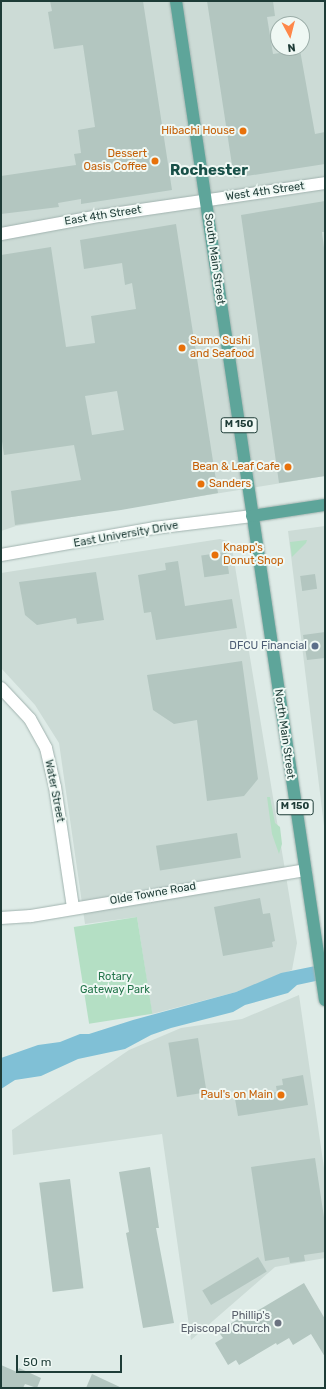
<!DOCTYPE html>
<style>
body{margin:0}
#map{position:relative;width:326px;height:1389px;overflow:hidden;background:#deebe7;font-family:Rubik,sans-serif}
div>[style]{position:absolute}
.built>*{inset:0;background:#ccdbd6}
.green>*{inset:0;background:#b4dfc4;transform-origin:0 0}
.water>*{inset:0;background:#80c0d6}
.building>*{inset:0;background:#b3c6c0;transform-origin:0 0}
.roads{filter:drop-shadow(0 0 1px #a1b3af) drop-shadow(0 0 1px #a1b3af)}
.minor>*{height:12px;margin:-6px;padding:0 6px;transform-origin:6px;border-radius:6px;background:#fff}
.major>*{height:12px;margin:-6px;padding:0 6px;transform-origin:6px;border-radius:6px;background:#5ea59a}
.dots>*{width:11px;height:11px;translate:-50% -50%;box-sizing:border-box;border:2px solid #eff8f4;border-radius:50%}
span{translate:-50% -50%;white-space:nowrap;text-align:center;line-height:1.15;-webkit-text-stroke:4px #eff8f4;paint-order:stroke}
.shield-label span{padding:1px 3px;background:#eff8f4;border:1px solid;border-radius:3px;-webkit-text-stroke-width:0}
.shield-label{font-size:10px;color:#1e3c37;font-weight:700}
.food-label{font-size:11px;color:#c56008}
.right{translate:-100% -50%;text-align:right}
.left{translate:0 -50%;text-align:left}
.street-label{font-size:11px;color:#1e3c37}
.service-label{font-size:11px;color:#4e5e75}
.park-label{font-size:11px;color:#25764c}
.worship-label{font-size:11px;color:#5b616d}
.district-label{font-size:15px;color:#185048;font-weight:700}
.frame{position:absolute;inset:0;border:2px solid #1e3c37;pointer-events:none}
.north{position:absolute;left:270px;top:16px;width:40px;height:40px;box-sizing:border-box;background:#eff8f4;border:1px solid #9bada8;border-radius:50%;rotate:173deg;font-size:11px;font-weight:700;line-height:16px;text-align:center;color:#1e3c37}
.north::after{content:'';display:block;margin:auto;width:14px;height:18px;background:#fe8749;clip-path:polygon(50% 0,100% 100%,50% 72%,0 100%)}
.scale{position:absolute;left:16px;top:1355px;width:106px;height:18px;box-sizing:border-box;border:2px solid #1e3c37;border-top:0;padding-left:5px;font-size:12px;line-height:14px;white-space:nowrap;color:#1e3c37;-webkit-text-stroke:3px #eff8f4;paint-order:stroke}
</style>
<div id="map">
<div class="built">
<div style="clip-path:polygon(evenodd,1px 1px,325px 1px,325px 476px,16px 526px,1px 531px,1px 1px,278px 24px,302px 24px,302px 48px,278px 48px,278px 24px)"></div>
<div style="clip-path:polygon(325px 526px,325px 834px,288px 531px)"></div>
<div style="clip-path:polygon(220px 539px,231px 542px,297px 943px,292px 970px,236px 992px,152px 1014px,137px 917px,85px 924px,59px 743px,35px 705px,1px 668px,1px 573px)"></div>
<div style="clip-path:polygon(299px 995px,325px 1175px,325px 1258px,275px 1267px,191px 1340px,162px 1134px,13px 1155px,12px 1130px,129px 1050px,181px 1028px,242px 1019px)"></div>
</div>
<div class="green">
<div style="clip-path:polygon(307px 540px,306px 543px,292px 557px,290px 542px)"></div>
<div style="clip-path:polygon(267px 797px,270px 797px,275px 823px,280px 827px,282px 844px,279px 854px,272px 834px)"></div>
<div style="left:137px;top:917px;width:98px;height:64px;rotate:81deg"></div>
</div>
<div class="water">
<div style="clip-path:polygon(325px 964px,325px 979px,297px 985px,288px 993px,245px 1005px,233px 1012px,171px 1028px,151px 1035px,125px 1049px,78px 1059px,41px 1076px,15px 1080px,1px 1089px,1px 1058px,38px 1045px,60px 1042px,80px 1034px,89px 1034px,133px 1020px,236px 992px,281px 973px)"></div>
</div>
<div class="building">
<div style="clip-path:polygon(50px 1px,143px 1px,172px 190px,81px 204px,81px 199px,58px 203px,59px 207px,1px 214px,1px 176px,76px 165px,74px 154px,81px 153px,78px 130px,95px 127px,83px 45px,54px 49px,48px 12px,52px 11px)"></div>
<div style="clip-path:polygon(207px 1px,273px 1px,275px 16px,267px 17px,273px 54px,300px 50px,315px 134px,325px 132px,325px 164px,234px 178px)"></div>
<div style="clip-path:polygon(325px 201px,325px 232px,322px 232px,325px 256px,325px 476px,279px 483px,241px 215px)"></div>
<div style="clip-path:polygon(evenodd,176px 224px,218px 493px,121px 510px,15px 525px,11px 491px,81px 480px,74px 445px,4px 455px,1px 434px,1px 255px,51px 247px,66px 347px,95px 343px,91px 316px,136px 309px,132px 283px,125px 285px,122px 263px,84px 269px,80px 240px,176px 224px,117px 391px,124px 430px,92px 435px,85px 396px,117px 391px)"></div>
<div style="left:226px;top:552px;width:22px;height:25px;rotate:82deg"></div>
<div style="clip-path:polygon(178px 561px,185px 606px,232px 599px,237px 628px,156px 640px,151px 612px,144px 613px,138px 575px,166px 570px,165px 563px)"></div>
<div style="clip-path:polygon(96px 572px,104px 620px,77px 624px,76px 618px,37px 625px,25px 615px,19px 582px)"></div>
<div style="left:315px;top:574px;width:15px;height:15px;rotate:82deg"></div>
<div style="clip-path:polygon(325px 632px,325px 658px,307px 660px,303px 635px)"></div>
<div style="clip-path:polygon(242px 661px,258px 779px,244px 796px,207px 801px,197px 720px,174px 724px,153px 710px,147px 675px)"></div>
<div style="left:237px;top:833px;width:25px;height:82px;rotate:81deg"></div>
<div style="clip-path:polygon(260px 898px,263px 914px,270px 913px,275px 941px,272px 942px,273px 947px,223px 956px,214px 907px)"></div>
<div style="left:198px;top:1038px;width:55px;height:30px;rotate:81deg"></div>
<div style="clip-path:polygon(303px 1075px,308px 1105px,238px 1116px,235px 1099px,277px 1092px,276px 1086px,283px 1085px,282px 1079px)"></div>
<div style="clip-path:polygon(315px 1158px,325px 1224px,325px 1252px,304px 1255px,305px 1261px,290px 1263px,289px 1257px,265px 1261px,251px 1167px)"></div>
<div style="clip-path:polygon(150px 1167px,159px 1228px,156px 1228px,174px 1323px,143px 1328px,126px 1233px,129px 1232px,119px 1172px)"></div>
<div style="left:70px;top:1179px;width:110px;height:31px;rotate:83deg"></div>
<div style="left:258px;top:1257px;width:17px;height:65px;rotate:59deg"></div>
<div style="clip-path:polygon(304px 1283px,325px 1319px,325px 1357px,311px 1334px,293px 1345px,289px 1338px,277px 1345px,276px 1343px,239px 1365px,236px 1360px,228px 1365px,215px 1343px,223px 1338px,218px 1331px,245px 1315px,247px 1317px)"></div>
<div style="clip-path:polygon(1px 1365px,17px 1372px,19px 1368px,41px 1378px,37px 1388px,25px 1384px,23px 1388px,1px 1388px)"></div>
<div style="clip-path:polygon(92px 1374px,122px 1388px,86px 1388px)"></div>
</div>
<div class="roads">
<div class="minor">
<div style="left:1px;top:234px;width:100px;rotate:-10.4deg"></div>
<div style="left:99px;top:216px;width:228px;rotate:-8.3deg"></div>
<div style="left:1px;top:555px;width:155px;rotate:-10deg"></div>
<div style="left:154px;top:528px;width:99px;rotate:-7deg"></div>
<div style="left:1px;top:688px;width:42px;rotate:46.9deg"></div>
<div style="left:30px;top:719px;width:33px;rotate:61deg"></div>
<div style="left:46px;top:748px;width:40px;rotate:77deg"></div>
<div style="left:55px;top:787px;width:122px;rotate:81.5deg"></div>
<div style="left:1px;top:918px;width:30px;rotate:-4deg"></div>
<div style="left:31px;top:916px;width:278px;rotate:-9.5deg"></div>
</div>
<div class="major">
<div style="left:176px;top:1px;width:1010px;rotate:81.52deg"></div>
<div style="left:252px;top:516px;width:74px;rotate:-8.6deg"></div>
</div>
</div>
<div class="dots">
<div style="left:243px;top:131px;background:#e8710a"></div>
<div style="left:155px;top:161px;background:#e8710a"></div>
<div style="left:182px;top:348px;background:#e8710a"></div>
<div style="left:288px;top:467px;background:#e8710a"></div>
<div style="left:201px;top:484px;background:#e8710a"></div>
<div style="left:215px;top:555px;background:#e8710a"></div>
<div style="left:315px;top:646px;background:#5c6f8a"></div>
<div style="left:281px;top:1095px;background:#e8710a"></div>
<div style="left:278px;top:1323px;background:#6b7280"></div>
</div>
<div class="shield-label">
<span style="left:239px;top:425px">M 150</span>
<span style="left:295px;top:807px">M 150</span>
</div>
<div class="food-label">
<span class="right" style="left:235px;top:131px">Hibachi House</span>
<span class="right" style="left:147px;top:161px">Dessert<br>Oasis Coffee</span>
<span class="left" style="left:190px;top:348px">Sumo Sushi<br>and Seafood</span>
<span class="right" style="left:280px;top:467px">Bean &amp; Leaf Cafe</span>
<span class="left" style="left:209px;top:484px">Sanders</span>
<span class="left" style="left:223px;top:555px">Knapp's<br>Donut Shop</span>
<span class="right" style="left:273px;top:1095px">Paul's on Main</span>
</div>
<div class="street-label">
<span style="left:265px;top:192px;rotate:-8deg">West 4th Street</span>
<span style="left:103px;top:216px;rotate:-9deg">East 4th Street</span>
<span style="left:214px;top:259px;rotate:82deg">South Main Street</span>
<span style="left:126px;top:535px;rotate:-10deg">East University Drive</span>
<span style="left:284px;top:734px;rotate:82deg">North Main Street</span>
<span style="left:54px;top:791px;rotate:79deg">Water Street</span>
<span style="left:153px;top:894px;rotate:-10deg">Olde Towne Road</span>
</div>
<div class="service-label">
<span class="right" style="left:307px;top:646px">DFCU Financial</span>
</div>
<div class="park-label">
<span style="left:115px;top:984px">Rotary<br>Gateway Park</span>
</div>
<div class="worship-label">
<span class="right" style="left:270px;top:1323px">Phillip's<br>Episcopal Church</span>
</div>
<div class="district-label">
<span style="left:209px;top:171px">Rochester</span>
</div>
<div class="frame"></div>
<div class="north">N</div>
<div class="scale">50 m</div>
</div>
